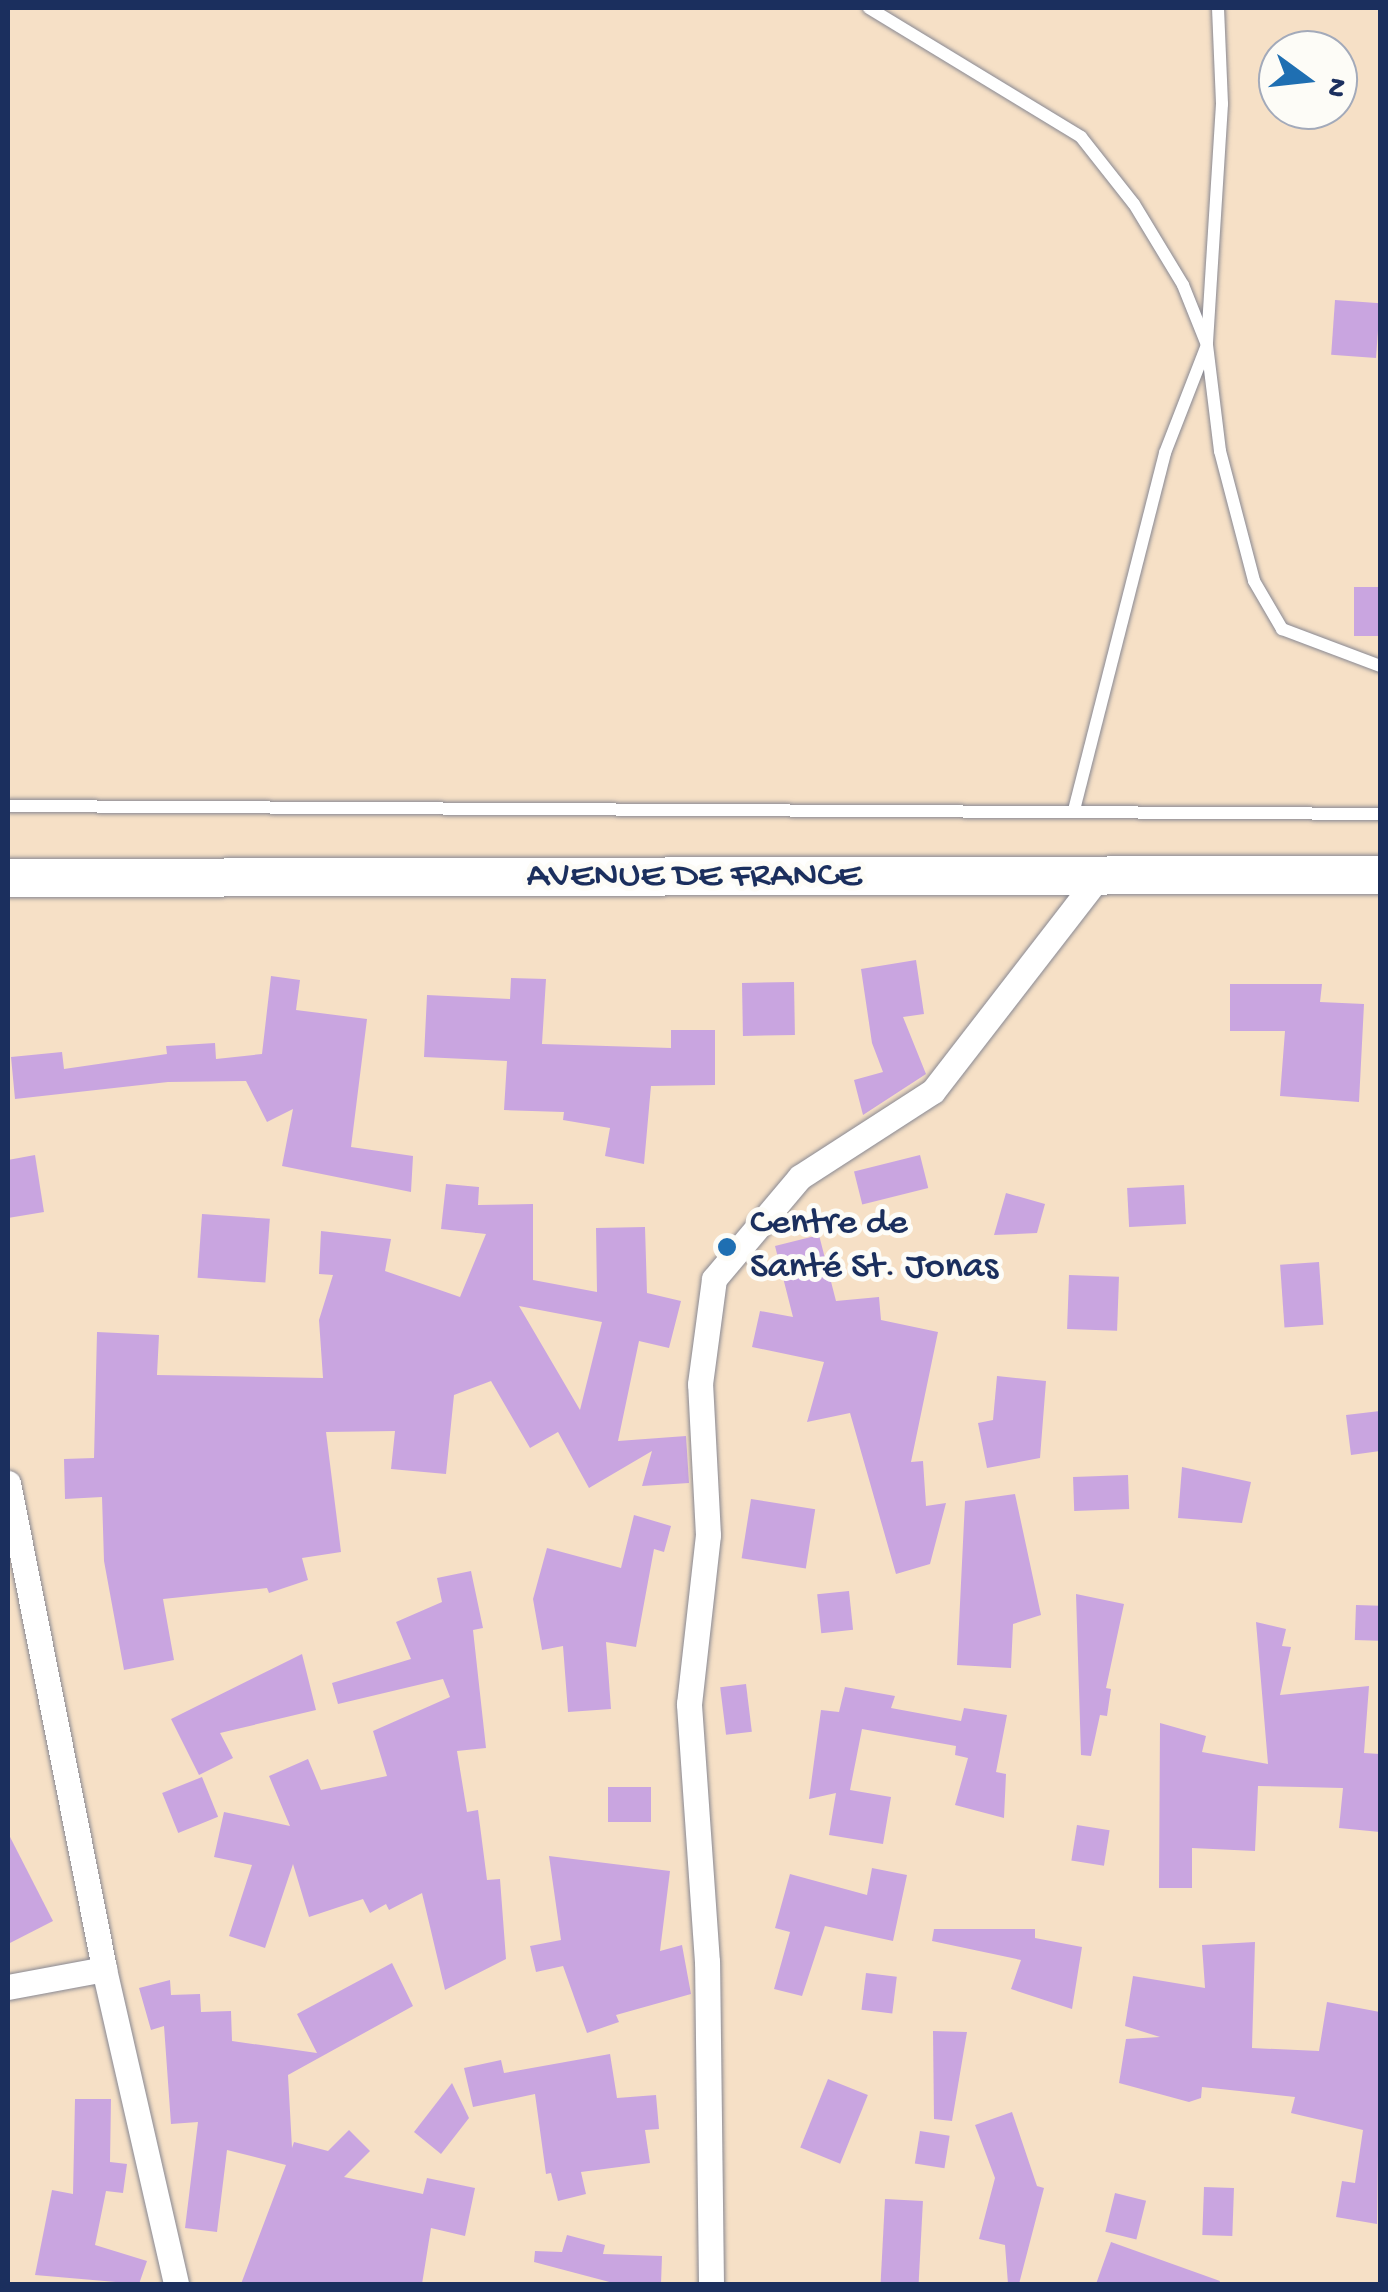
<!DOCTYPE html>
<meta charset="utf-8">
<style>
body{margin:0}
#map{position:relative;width:1388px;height:2292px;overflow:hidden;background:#f6e0c6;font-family:"Gochi Hand",sans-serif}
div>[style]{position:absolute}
.building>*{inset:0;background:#c9a5e0;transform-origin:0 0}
.roads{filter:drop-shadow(0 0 2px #888892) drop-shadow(0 0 2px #888892)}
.service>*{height:12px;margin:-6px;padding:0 6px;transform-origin:6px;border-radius:6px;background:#fff}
.minor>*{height:25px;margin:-12.5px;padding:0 12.5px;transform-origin:12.5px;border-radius:12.5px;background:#fff}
.secondary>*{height:38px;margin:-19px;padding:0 19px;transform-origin:19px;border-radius:19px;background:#fff}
.dots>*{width:28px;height:28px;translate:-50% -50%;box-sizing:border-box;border:5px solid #fdfcf7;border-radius:50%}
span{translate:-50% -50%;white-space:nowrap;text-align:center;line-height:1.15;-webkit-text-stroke:10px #fdfcf7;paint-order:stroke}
.street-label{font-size:38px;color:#1b2f5e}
.poi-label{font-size:38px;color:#1b2f5e}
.left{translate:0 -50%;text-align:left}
.frame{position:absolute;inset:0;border:10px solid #1b2f5e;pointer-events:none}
.north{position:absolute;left:1258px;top:30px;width:100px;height:100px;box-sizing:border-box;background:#fdfcf7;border:2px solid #a3aaba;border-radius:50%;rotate:105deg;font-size:28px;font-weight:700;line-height:40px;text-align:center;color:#1b2f5e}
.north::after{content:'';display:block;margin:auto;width:35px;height:45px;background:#1f6fb2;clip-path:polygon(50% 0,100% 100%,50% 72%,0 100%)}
</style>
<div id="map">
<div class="building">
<div style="left:1335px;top:300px;width:45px;height:55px;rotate:4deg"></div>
<div style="left:1354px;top:587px;width:26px;height:49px"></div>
<div style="clip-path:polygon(916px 960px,924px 1014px,903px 1017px,926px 1074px,863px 1115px,854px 1080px,883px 1072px,872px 1043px,861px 969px)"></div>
<div style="clip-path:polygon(271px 976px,300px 980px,296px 1010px,367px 1019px,351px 1147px,413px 1156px,411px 1192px,282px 1166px,293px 1109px,267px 1122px,246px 1081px,168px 1082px,15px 1099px,11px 1057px,62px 1052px,64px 1069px,167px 1054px,166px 1046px,215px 1043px,216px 1059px,262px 1054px)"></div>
<div style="clip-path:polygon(511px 978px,546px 979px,542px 1044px,671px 1048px,671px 1030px,715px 1030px,715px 1085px,651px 1086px,644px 1164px,605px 1156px,610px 1128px,563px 1120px,564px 1112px,504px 1110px,507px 1061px,424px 1057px,427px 995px,510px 999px)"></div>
<div style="left:794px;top:982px;width:53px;height:52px;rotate:89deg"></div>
<div style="clip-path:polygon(1230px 984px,1322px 984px,1320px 1002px,1364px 1004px,1359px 1102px,1280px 1096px,1285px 1031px,1230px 1031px)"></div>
<div style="clip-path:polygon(35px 1155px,44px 1212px,8px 1218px,8px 1160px)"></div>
<div style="left:920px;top:1155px;width:34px;height:68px;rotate:76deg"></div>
<div style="clip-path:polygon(evenodd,446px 1184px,479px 1187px,478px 1205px,533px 1204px,533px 1280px,597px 1292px,596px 1228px,645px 1227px,647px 1293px,681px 1301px,669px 1348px,639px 1341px,618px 1441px,686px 1436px,689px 1483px,642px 1486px,652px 1451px,589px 1488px,558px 1432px,530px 1448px,491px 1381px,454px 1395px,446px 1474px,391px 1469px,395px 1431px,326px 1432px,341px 1552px,302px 1558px,308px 1580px,269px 1593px,267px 1588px,163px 1599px,174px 1660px,124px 1670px,104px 1561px,102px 1497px,65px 1499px,64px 1459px,94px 1458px,97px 1332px,159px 1335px,157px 1375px,323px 1378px,319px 1320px,333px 1275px,319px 1274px,321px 1231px,391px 1239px,385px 1271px,460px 1297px,486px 1234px,441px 1229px,446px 1184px,519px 1306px,602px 1322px,580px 1410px,519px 1306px)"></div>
<div style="left:1184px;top:1185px;width:39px;height:57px;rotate:87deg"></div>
<div style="clip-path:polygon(1006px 1193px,1045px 1204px,1037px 1233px,994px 1235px)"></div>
<div style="left:202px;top:1214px;width:68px;height:64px;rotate:4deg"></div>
<div style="clip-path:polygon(819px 1235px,836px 1301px,879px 1297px,881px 1320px,938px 1332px,911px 1462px,923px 1461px,926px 1506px,946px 1503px,930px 1564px,896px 1574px,850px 1413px,807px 1422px,824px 1362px,752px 1347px,760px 1311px,793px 1317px,775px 1246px)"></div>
<div style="left:1319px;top:1262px;width:63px;height:39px;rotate:86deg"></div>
<div style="left:1069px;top:1275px;width:50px;height:54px;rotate:2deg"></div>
<div style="clip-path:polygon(997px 1376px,1046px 1381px,1040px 1458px,987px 1468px,978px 1423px,993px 1420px)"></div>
<div style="clip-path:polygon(1380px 1411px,1380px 1451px,1351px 1455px,1346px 1415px)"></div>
<div style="clip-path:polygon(1182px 1467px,1251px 1482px,1242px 1523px,1178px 1518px)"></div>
<div style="left:1128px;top:1475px;width:34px;height:55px;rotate:88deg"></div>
<div style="clip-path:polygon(1015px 1494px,1041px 1615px,1013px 1624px,1011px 1668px,957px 1665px,965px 1501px)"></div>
<div style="left:751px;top:1499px;width:65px;height:60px;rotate:9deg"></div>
<div style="clip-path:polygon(634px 1515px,671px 1526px,664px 1552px,654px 1549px,636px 1647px,606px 1642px,611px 1709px,568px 1712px,563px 1646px,542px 1650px,533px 1599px,547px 1548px,621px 1568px)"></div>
<div style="clip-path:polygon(471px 1571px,483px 1628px,473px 1630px,486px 1748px,457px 1751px,467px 1812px,478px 1810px,487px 1880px,500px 1879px,506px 1959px,445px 1990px,422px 1893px,389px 1910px,386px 1904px,370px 1913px,363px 1899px,309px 1917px,293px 1864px,265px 1948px,229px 1936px,252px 1865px,214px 1857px,224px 1812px,290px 1826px,269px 1776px,308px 1759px,321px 1790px,387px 1776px,373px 1731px,450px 1697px,443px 1679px,338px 1704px,332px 1683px,411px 1659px,396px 1622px,442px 1602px,437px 1578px)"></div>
<div style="left:849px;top:1591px;width:39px;height:32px;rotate:84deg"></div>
<div style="clip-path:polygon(1076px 1594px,1124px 1604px,1106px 1688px,1111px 1689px,1107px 1716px,1100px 1715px,1091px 1756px,1081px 1755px)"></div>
<div style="left:1356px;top:1605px;width:24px;height:35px;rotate:2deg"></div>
<div style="clip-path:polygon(1256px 1622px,1286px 1629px,1282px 1646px,1291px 1647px,1280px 1695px,1369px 1686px,1364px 1753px,1380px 1754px,1380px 1832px,1339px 1828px,1343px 1788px,1258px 1786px,1255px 1851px,1192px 1848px,1192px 1888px,1159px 1888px,1160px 1723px,1206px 1736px,1202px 1752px,1268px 1764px)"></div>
<div style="clip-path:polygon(302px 1654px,316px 1710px,220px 1733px,233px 1758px,199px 1775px,171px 1719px)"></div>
<div style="left:746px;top:1684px;width:48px;height:26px;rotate:83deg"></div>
<div style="clip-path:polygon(845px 1687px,895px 1696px,891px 1708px,961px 1721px,964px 1708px,1007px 1715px,996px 1772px,1006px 1774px,1004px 1818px,955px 1805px,968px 1758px,955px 1755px,956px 1746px,862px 1729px,850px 1790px,891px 1797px,883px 1844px,829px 1835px,836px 1793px,809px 1799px,821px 1710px,839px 1712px)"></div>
<div style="left:202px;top:1777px;width:43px;height:43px;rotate:68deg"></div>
<div style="left:608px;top:1787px;width:43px;height:35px"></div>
<div style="left:1077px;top:1825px;width:33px;height:36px;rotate:9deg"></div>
<div style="clip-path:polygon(8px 1833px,53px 1921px,8px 1944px)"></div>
<div style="clip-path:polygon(549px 1856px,670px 1871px,660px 1951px,682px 1945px,691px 1994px,616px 2015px,619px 2022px,587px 2033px,563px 1966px,536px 1972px,530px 1946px,561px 1940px)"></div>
<div style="clip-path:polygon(872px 1868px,907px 1875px,893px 1941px,825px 1926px,802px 1996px,774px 1989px,790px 1932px,775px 1928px,790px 1874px,867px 1895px)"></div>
<div style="clip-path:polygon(934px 1929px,1035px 1929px,1035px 1938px,1082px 1947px,1072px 2009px,1011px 1989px,1021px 1960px,932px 1941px)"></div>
<div style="clip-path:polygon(1255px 1942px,1252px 2048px,1319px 2051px,1327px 2002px,1380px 2012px,1377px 2224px,1336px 2217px,1342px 2181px,1355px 2183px,1363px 2130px,1291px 2113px,1295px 2097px,1202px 2087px,1201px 2098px,1189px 2102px,1119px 2083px,1126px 2039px,1160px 2037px,1125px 2026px,1133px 1976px,1205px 1988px,1202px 1945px)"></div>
<div style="clip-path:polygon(392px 1963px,413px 2006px,288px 2075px,292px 2148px,294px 2142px,328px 2151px,349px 2130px,370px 2151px,344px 2177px,423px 2194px,427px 2178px,475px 2188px,465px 2236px,431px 2228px,422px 2284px,241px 2284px,286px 2165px,227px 2150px,217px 2232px,185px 2228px,198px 2122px,171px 2124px,164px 2026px,151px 2030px,139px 1988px,170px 1980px,171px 1995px,200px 1994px,201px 2012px,231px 2011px,232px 2041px,317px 2053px,297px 2014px)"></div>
<div style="left:866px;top:1973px;width:31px;height:37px;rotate:7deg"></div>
<div style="clip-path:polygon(933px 2031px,967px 2032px,952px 2121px,934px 2119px)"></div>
<div style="clip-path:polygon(610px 2054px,617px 2098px,656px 2095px,659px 2129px,645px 2130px,650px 2163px,581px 2172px,586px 2194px,558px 2201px,551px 2173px,546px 2174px,535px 2094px,473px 2107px,464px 2068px,501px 2060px,504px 2073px)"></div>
<div style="left:828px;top:2079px;width:43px;height:74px;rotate:22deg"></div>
<div style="clip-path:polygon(452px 2083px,469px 2118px,441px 2154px,414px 2132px)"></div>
<div style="clip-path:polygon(75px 2099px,111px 2099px,110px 2162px,127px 2164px,123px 2193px,106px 2191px,95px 2245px,147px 2261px,139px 2284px,35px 2275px,52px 2190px,73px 2194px)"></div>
<div style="clip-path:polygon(1012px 2112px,1037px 2186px,1044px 2188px,1019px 2284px,1008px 2284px,1005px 2245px,979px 2239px,995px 2178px,975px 2125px)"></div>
<div style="left:920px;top:2131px;width:30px;height:33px;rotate:9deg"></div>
<div style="left:1204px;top:2187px;width:30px;height:48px;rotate:2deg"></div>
<div style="left:1115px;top:2193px;width:32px;height:40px;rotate:14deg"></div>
<div style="left:885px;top:2199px;width:38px;height:85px;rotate:3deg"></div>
<div style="clip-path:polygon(567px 2235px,605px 2245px,603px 2254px,662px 2256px,661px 2284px,617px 2284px,534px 2262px,535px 2251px,562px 2252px)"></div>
<div style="clip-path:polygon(1111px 2242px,1220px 2281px,1219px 2284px,1096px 2284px)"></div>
</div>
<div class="roads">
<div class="service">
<div style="left:869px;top:8px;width:248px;rotate:31.3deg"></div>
<div style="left:1081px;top:137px;width:85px;rotate:51.7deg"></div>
<div style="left:1134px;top:204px;width:95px;rotate:58.8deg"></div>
<div style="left:1183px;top:285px;width:65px;rotate:68.2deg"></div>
<div style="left:1207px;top:345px;width:116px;rotate:111.3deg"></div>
<div style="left:1165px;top:453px;width:369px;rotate:104.3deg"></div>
<div style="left:1218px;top:8px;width:96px;rotate:87.6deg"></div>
<div style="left:1222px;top:104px;width:241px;rotate:93.6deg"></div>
<div style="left:1207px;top:345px;width:107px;rotate:83deg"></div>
<div style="left:1220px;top:451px;width:134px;rotate:75.3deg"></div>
<div style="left:1254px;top:581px;width:56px;rotate:59.7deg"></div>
<div style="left:1282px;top:629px;width:105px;rotate:20.7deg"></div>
<div style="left:8px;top:806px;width:1372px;rotate:0.33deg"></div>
</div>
<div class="minor">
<div style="left:8px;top:1483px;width:495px;rotate:78.8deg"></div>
<div style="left:104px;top:1969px;width:323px;rotate:77.1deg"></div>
<div style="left:8px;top:1987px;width:98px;rotate:-10.6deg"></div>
<div style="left:711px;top:2284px;width:322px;rotate:-90.7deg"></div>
<div style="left:707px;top:1962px;width:259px;rotate:-94deg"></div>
<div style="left:689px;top:1704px;width:170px;rotate:-83.6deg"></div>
<div style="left:708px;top:1535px;width:151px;rotate:-93deg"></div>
<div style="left:700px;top:1384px;width:106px;rotate:-82.4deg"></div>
<div style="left:714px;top:1279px;width:133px;rotate:-49.9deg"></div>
<div style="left:800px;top:1177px;width:158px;rotate:-32.9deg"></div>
<div style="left:933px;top:1091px;width:274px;rotate:-52.3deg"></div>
</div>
<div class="secondary">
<div style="left:8px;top:878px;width:1372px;rotate:-0.13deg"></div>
</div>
</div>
<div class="dots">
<div style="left:727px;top:1247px;background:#1f6fb2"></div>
</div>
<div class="street-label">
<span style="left:694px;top:878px">AVENUE DE FRANCE</span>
</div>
<div class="poi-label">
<span class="left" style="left:750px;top:1247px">Centre de<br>Santé St. Jonas</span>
</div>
<div class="frame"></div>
<div class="north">N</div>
</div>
